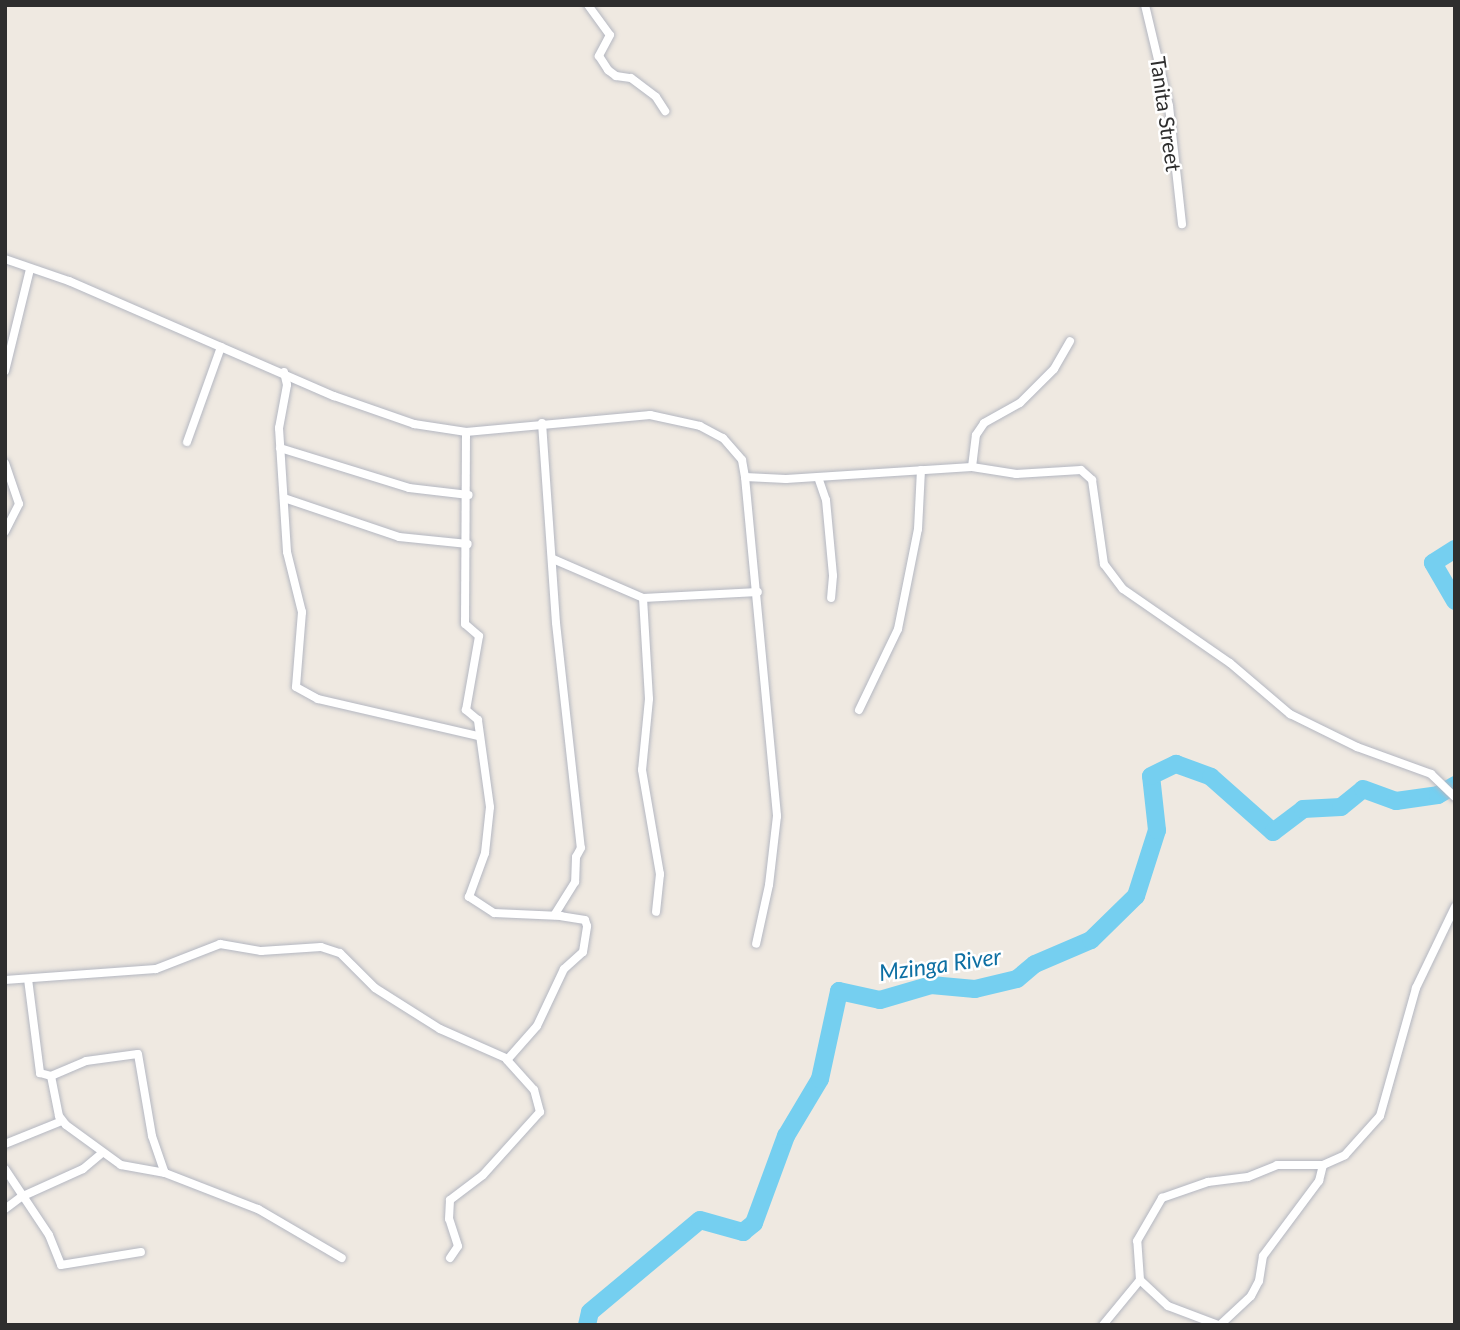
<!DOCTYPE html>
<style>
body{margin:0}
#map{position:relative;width:1460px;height:1330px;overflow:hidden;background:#efe9e1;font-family:Lato,sans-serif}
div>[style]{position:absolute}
.river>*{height:18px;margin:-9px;padding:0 9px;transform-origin:9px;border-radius:9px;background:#75cff0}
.roads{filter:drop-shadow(0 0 2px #b4b7c1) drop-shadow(0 0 2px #b4b7c1)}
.street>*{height:8px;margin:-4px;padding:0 4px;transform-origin:4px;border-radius:4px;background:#fff}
span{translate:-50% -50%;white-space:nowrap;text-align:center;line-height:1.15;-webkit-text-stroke:5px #fff;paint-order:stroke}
.street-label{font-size:21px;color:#2e2e2e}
.water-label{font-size:23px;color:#0d6fa3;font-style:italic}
.frame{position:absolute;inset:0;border:7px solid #2e2e2e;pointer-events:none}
</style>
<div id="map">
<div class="river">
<div style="left:1455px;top:549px;width:26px;rotate:148deg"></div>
<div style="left:1433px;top:563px;width:44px;rotate:59.9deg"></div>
<div style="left:587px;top:1325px;width:13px;rotate:-77deg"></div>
<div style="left:590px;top:1312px;width:143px;rotate:-39.9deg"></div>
<div style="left:700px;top:1220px;width:45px;rotate:15.6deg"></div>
<div style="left:743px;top:1232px;width:14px;rotate:-39deg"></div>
<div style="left:754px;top:1223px;width:93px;rotate:-69.8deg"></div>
<div style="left:786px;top:1136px;width:66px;rotate:-59.2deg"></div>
<div style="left:820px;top:1079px;width:90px;rotate:-77.8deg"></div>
<div style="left:839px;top:991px;width:42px;rotate:12.4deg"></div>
<div style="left:880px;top:1000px;width:53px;rotate:-16.4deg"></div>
<div style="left:931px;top:985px;width:44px;rotate:5.2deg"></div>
<div style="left:975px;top:989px;width:43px;rotate:-13.4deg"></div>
<div style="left:1017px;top:979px;width:23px;rotate:-40deg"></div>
<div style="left:1035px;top:964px;width:61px;rotate:-23.2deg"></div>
<div style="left:1091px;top:940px;width:63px;rotate:-44.4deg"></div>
<div style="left:1136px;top:896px;width:69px;rotate:-72.3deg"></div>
<div style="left:1157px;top:830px;width:54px;rotate:-96.3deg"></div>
<div style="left:1151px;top:776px;width:28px;rotate:-26deg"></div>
<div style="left:1176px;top:764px;width:37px;rotate:20deg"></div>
<div style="left:1211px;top:777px;width:83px;rotate:41.6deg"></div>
<div style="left:1273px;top:832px;width:38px;rotate:-37deg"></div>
<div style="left:1303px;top:809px;width:38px;rotate:-3deg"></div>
<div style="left:1341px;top:807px;width:28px;rotate:-39deg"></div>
<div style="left:1363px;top:789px;width:35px;rotate:20deg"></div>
<div style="left:1396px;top:801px;width:42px;rotate:-8.1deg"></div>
<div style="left:1438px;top:795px;width:20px;rotate:-30deg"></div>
</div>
<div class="roads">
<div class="street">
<div style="left:588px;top:5px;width:37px;rotate:54deg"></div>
<div style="left:610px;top:35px;width:24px;rotate:118deg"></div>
<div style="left:599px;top:56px;width:17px;rotate:57deg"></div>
<div style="left:608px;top:70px;width:10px;rotate:37deg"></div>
<div style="left:616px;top:76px;width:15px;rotate:8deg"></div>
<div style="left:631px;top:78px;width:31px;rotate:37deg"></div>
<div style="left:656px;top:97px;width:17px;rotate:57deg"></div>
<div style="left:1145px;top:5px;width:104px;rotate:76.6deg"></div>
<div style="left:1169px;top:106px;width:119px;rotate:83.7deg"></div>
<div style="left:5px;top:259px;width:68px;rotate:19deg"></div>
<div style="left:69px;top:281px;width:289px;rotate:23.5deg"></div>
<div style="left:334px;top:396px;width:85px;rotate:19.3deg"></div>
<div style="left:414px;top:424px;width:53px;rotate:8.7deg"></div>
<div style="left:466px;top:432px;width:185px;rotate:-5.3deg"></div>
<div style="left:650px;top:415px;width:51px;rotate:12.4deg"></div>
<div style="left:700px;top:426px;width:26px;rotate:28deg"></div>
<div style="left:723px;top:438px;width:29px;rotate:49deg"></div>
<div style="left:742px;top:460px;width:17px;rotate:80deg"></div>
<div style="left:745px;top:477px;width:41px;rotate:2.8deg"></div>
<div style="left:786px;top:479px;width:186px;rotate:-3.7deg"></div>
<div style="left:972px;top:467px;width:45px;rotate:9deg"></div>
<div style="left:1016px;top:474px;width:65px;rotate:-3.5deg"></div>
<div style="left:1081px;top:470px;width:15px;rotate:42deg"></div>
<div style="left:1092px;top:480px;width:85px;rotate:81.9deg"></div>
<div style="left:1104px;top:564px;width:31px;rotate:53deg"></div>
<div style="left:1123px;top:589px;width:130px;rotate:34.7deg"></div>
<div style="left:1230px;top:663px;width:79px;rotate:40.4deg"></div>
<div style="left:1290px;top:714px;width:75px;rotate:26.2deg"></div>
<div style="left:1357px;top:747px;width:79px;rotate:20deg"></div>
<div style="left:1431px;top:774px;width:33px;rotate:44deg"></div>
<div style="left:5px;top:371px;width:105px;rotate:-76.2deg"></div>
<div style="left:284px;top:372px;width:13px;rotate:77deg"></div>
<div style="left:287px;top:385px;width:44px;rotate:100.5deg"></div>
<div style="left:279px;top:428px;width:124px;rotate:86.3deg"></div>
<div style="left:287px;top:552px;width:62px;rotate:76deg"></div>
<div style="left:302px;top:612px;width:75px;rotate:94.6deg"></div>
<div style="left:296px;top:687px;width:25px;rotate:29deg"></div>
<div style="left:318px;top:699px;width:164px;rotate:13deg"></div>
<div style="left:542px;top:423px;width:200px;rotate:86deg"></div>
<div style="left:556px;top:623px;width:226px;rotate:83.7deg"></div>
<div style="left:581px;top:848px;width:10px;rotate:119deg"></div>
<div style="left:576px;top:857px;width:25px;rotate:92deg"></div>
<div style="left:575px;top:882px;width:39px;rotate:122deg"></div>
<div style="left:187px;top:442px;width:101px;rotate:-70.3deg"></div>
<div style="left:280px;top:448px;width:135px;rotate:17.2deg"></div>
<div style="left:409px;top:488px;width:60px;rotate:6.7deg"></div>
<div style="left:5px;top:463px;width:43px;rotate:71.1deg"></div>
<div style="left:19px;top:504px;width:31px;rotate:117deg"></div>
<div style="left:972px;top:467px;width:32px;rotate:-83deg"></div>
<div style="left:976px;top:435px;width:14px;rotate:-56deg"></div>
<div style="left:984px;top:423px;width:41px;rotate:-29.1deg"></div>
<div style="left:1020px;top:403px;width:48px;rotate:-45deg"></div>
<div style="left:1054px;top:369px;width:32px;rotate:-60deg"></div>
<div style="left:745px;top:477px;width:341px;rotate:84.6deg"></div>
<div style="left:777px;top:816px;width:69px;rotate:96.6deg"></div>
<div style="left:769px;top:885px;width:60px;rotate:102.4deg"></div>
<div style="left:818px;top:477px;width:24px;rotate:71deg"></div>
<div style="left:826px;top:500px;width:76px;rotate:84.7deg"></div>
<div style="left:833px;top:576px;width:22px;rotate:95deg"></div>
<div style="left:284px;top:498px;width:121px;rotate:18.7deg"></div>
<div style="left:399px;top:537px;width:69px;rotate:5.8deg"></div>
<div style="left:553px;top:559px;width:98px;rotate:23.4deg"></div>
<div style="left:643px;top:598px;width:115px;rotate:-3deg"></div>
<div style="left:643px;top:598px;width:101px;rotate:86.6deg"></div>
<div style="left:649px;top:699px;width:71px;rotate:95.6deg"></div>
<div style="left:642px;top:770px;width:106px;rotate:80.2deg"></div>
<div style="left:660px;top:874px;width:38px;rotate:96deg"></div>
<div style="left:859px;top:710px;width:90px;rotate:-64.3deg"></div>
<div style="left:898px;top:629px;width:102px;rotate:-78.7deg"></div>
<div style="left:918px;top:529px;width:59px;rotate:-87.1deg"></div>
<div style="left:28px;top:979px;width:95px;rotate:82.7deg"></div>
<div style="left:40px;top:1073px;width:11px;rotate:15deg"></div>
<div style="left:51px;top:1076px;width:38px;rotate:-23deg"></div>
<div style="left:86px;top:1061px;width:52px;rotate:-7.7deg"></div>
<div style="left:138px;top:1054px;width:83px;rotate:80.3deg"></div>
<div style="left:152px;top:1136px;width:39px;rotate:71deg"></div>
<div style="left:165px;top:1173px;width:100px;rotate:21.2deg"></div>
<div style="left:258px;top:1209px;width:97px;rotate:30.3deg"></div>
<div style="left:5px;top:980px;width:151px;rotate:-4.2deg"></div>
<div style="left:156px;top:969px;width:69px;rotate:-21.3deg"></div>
<div style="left:220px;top:944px;width:42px;rotate:9.7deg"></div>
<div style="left:261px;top:951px;width:60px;rotate:-3.8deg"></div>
<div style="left:321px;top:947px;width:20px;rotate:18deg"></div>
<div style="left:340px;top:953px;width:49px;rotate:45deg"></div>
<div style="left:375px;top:988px;width:77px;rotate:32.2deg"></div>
<div style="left:440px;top:1029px;width:74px;rotate:23.8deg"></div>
<div style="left:51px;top:1076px;width:41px;rotate:78.7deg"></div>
<div style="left:59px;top:1116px;width:11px;rotate:52deg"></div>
<div style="left:66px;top:1125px;width:68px;rotate:36deg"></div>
<div style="left:121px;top:1165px;width:45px;rotate:10.3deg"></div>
<div style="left:5px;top:1144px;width:61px;rotate:-22deg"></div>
<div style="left:5px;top:1169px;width:79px;rotate:56.3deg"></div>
<div style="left:49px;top:1235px;width:32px;rotate:68deg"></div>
<div style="left:61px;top:1265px;width:81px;rotate:-9.2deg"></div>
<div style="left:5px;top:1209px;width:20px;rotate:-37deg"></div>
<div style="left:21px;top:1197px;width:68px;rotate:-24.3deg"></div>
<div style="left:83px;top:1169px;width:23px;rotate:-40deg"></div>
<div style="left:450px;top:1258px;width:14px;rotate:-56deg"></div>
<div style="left:458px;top:1246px;width:28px;rotate:-108deg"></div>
<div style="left:449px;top:1219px;width:19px;rotate:-87deg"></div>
<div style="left:450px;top:1200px;width:41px;rotate:-37.1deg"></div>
<div style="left:483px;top:1175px;width:85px;rotate:-47.9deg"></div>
<div style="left:540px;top:1112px;width:23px;rotate:-105deg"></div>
<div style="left:534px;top:1090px;width:40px;rotate:-132deg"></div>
<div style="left:507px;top:1060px;width:45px;rotate:-48.6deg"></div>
<div style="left:537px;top:1026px;width:63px;rotate:-64.7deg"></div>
<div style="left:564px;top:969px;width:25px;rotate:-42deg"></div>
<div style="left:583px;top:952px;width:26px;rotate:-81deg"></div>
<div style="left:587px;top:926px;width:6px;rotate:-108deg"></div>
<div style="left:585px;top:920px;width:24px;rotate:-171deg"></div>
<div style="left:561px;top:916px;width:67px;rotate:-177.4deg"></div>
<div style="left:494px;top:913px;width:30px;rotate:-147deg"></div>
<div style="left:469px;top:897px;width:47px;rotate:-70deg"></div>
<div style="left:485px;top:853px;width:46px;rotate:-83.8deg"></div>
<div style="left:490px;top:807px;width:88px;rotate:-97.9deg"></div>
<div style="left:478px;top:720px;width:16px;rotate:-140deg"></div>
<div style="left:466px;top:710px;width:75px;rotate:-80deg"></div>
<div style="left:479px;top:636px;width:18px;rotate:-139deg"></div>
<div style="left:465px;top:624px;width:192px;rotate:-89.7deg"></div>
<div style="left:1140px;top:1280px;width:38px;rotate:43deg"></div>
<div style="left:1168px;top:1306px;width:53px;rotate:20.8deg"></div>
<div style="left:1103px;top:1325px;width:58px;rotate:-50.6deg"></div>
<div style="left:1140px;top:1280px;width:39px;rotate:-94deg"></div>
<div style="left:1137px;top:1241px;width:50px;rotate:-59.8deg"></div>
<div style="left:1162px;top:1198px;width:49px;rotate:-19.2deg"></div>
<div style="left:1208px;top:1182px;width:40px;rotate:-7.1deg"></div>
<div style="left:1248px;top:1177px;width:31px;rotate:-22deg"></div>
<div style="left:1277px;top:1165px;width:46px"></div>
<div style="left:1323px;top:1165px;width:24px;rotate:-24deg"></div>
<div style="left:1345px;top:1155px;width:52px;rotate:-48.1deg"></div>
<div style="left:1380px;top:1116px;width:133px;rotate:-74.3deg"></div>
<div style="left:1416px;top:988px;width:90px;rotate:-64.3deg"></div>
<div style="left:1220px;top:1325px;width:42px;rotate:-43.1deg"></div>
<div style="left:1251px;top:1296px;width:17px;rotate:-62deg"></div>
<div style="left:1259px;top:1281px;width:25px;rotate:-81deg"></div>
<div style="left:1263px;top:1256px;width:94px;rotate:-53.3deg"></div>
<div style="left:1319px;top:1181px;width:16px;rotate:-76deg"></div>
</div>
</div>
<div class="street-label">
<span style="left:1166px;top:114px;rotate:82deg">Tanita Street</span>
</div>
<div class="water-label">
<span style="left:940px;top:964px;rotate:-8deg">Mzinga River</span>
</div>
<div class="frame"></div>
</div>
